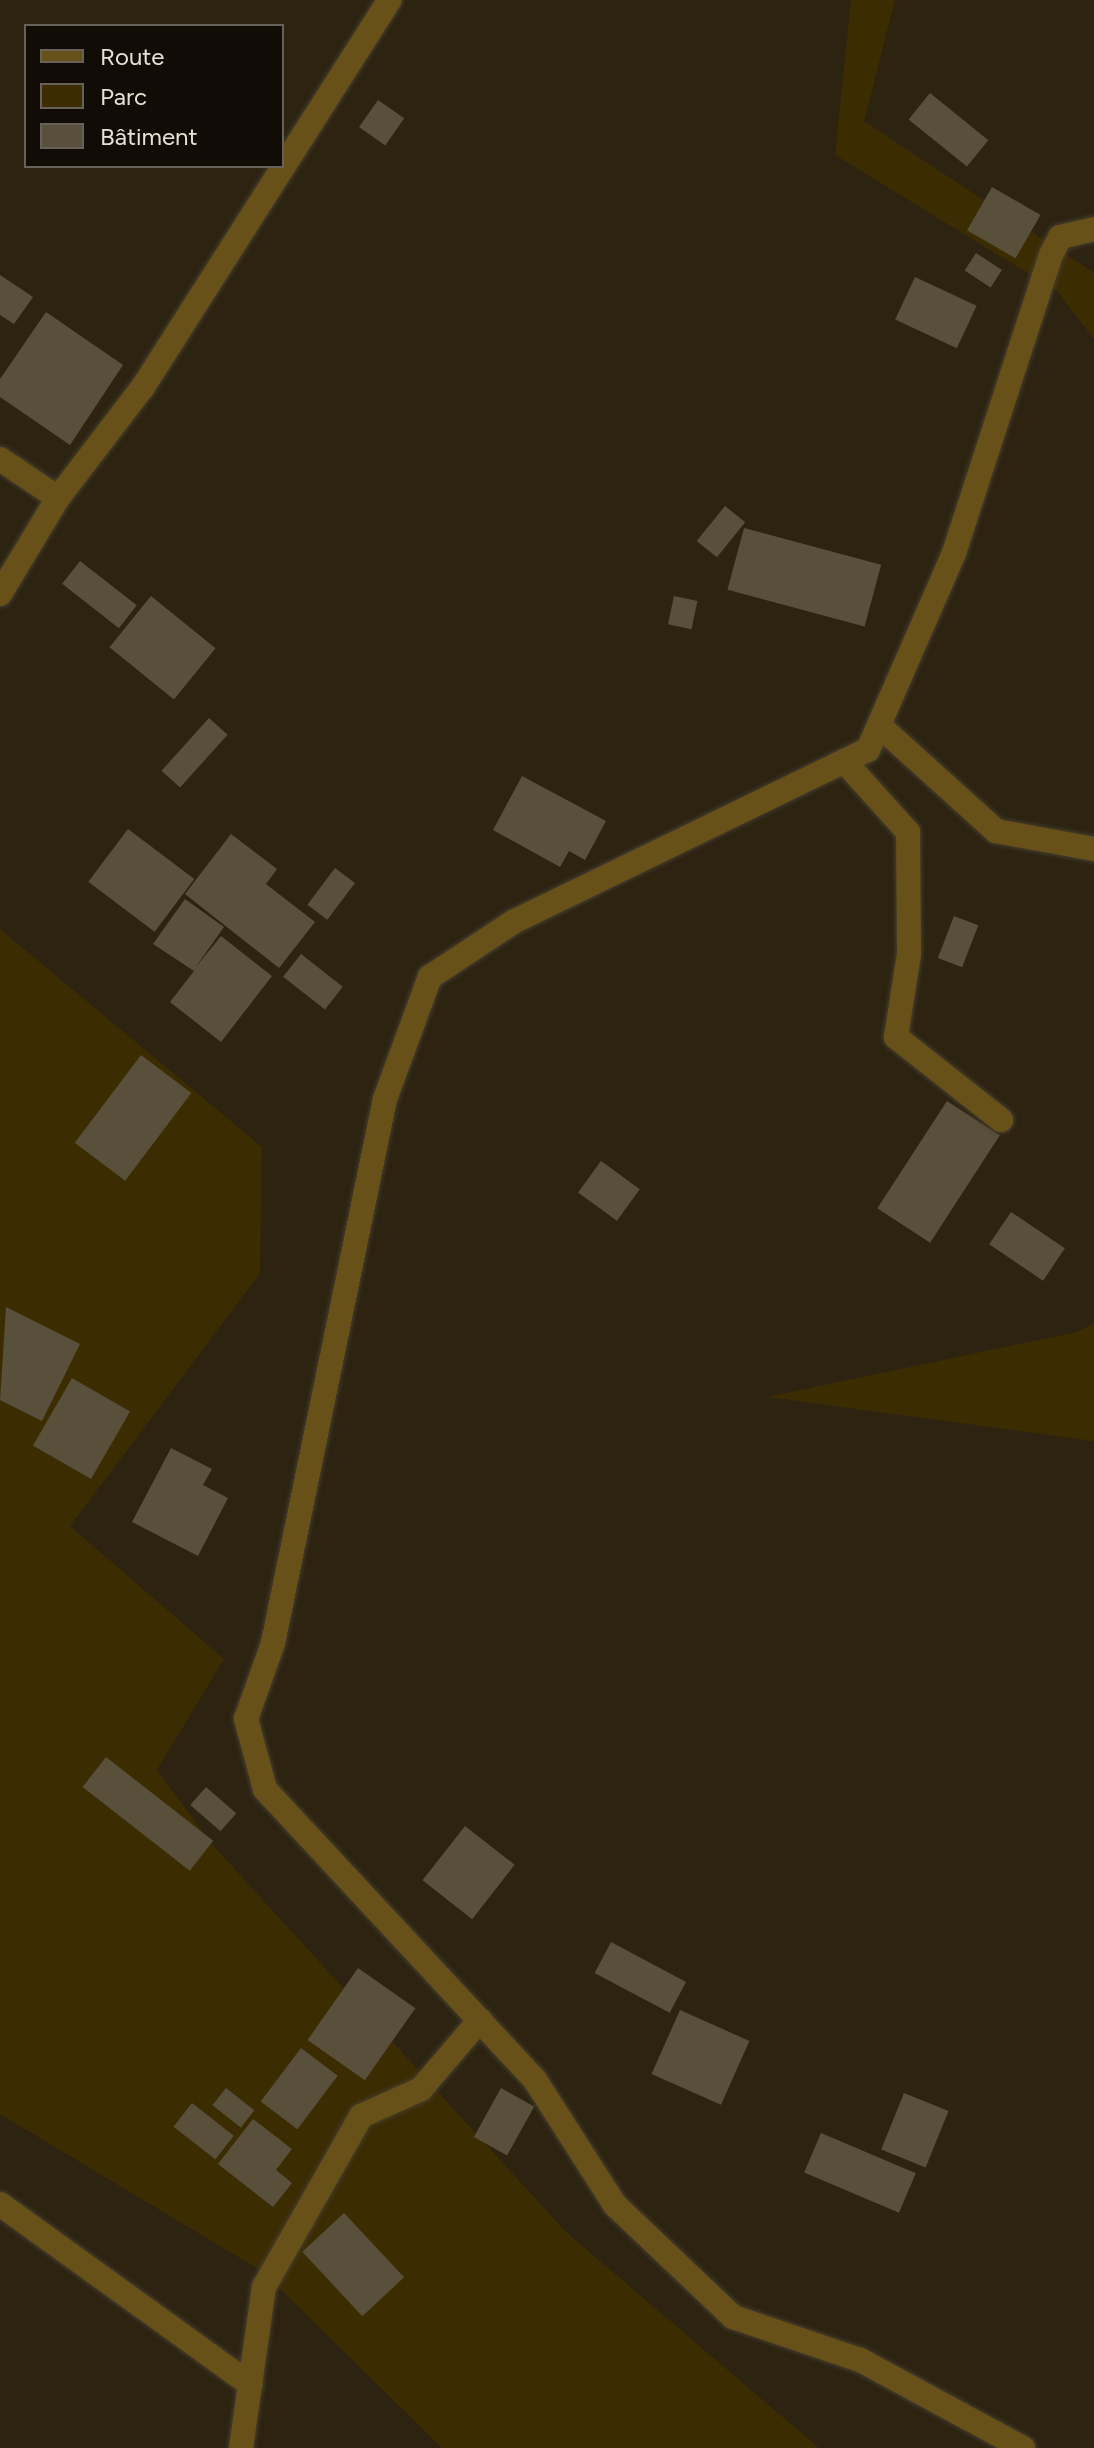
<!DOCTYPE html>
<meta charset="utf-8">
<style>
body{margin:0}
#map{position:relative;width:1094px;height:2448px;overflow:hidden;background:#2c2311;font-family:Figtree,sans-serif}
div>[style]{position:absolute}
.green>*{inset:0;background:#3c2c02}
.building>*{inset:0;background:#59503c;transform-origin:0 0}
.roads{filter:drop-shadow(0 0 2px #463e2d) drop-shadow(0 0 2px #463e2d)}
.minor>*{height:24px;margin:-12px;padding:0 12px;transform-origin:12px;border-radius:12px;background:#675119}
span{translate:-50% -50%;white-space:nowrap;text-align:center;line-height:1.15;-webkit-text-stroke:6px #110d06;paint-order:stroke}
.legend{position:absolute;left:24px;top:24px;width:260px;height:144px;box-sizing:border-box;background:#110d06;border:2px solid #676259;margin:0;padding:10px 14px;list-style:none;font-size:24px;color:#e7e1d6}
.legend li{display:flex;align-items:center;gap:16px;height:40px}
.legend b{width:40px;border:2px solid #676259}
</style>
<div id="map">
<div class="green">
<div style="clip-path:polygon(851px 0,895px 0,864px 121px,1094px 273px,1094px 339px,1057px 291px,835px 155px)"></div>
<div style="clip-path:polygon(0 929px,262px 1147px,260px 1273px,70px 1526px,224px 1659px,157px 1770px,210px 1842px,566px 2232px,819px 2448px,442px 2448px,263px 2272px,0 2114px)"></div>
<div style="clip-path:polygon(1094px 1323px,1094px 1441px,767px 1397px,1077px 1332px)"></div>
</div>
<div class="building">
<div style="left:930px;top:93px;width:75px;height:34px;rotate:39deg"></div>
<div style="left:378px;top:100px;width:32px;height:33px;rotate:35deg"></div>
<div style="left:992px;top:187px;width:56px;height:50px;rotate:30deg"></div>
<div style="left:976px;top:253px;width:31px;height:21px;rotate:33deg"></div>
<div style="clip-path:polygon(0 275px,33px 297px,14px 324px,0 315px)"></div>
<div style="left:915px;top:277px;width:68px;height:47px;rotate:25deg"></div>
<div style="clip-path:polygon(46px 312px,123px 365px,70px 445px,0 397px,0 379px)"></div>
<div style="left:725px;top:506px;width:26px;height:45px;rotate:39deg"></div>
<div style="left:744px;top:528px;width:142px;height:64px;rotate:15deg"></div>
<div style="left:80px;top:561px;width:72px;height:29px;rotate:38deg"></div>
<div style="left:151px;top:596px;width:83px;height:66px;rotate:39deg"></div>
<div style="left:674px;top:596px;width:24px;height:29px;rotate:12deg"></div>
<div style="left:209px;top:718px;width:25px;height:71px;rotate:42deg"></div>
<div style="clip-path:polygon(522px 776px,606px 821px,585px 860px,569px 851px,560px 867px,493px 830px)"></div>
<div style="left:128px;top:829px;width:83px;height:66px;rotate:37deg"></div>
<div style="clip-path:polygon(231px 834px,277px 869px,266px 884px,315px 922px,279px 968px,185px 894px)"></div>
<div style="left:335px;top:868px;width:25px;height:46px;rotate:37deg"></div>
<div style="clip-path:polygon(185px 899px,224px 927px,195px 968px,221px 936px,272px 976px,221px 1042px,170px 1002px,194px 971px,153px 944px)"></div>
<div style="left:954px;top:916px;width:26px;height:45px;rotate:21deg"></div>
<div style="left:301px;top:954px;width:53px;height:29px;rotate:38deg"></div>
<div style="left:141px;top:1055px;width:63px;height:110px;rotate:37deg"></div>
<div style="left:947px;top:1101px;width:63px;height:128px;rotate:33deg"></div>
<div style="left:601px;top:1161px;width:48px;height:39px;rotate:36deg"></div>
<div style="left:1011px;top:1212px;width:65px;height:39px;rotate:34deg"></div>
<div style="clip-path:polygon(6px 1307px,80px 1344px,42px 1421px,0 1400px)"></div>
<div style="left:72px;top:1378px;width:67px;height:78px;rotate:30deg"></div>
<div style="clip-path:polygon(171px 1448px,212px 1469px,203px 1485px,228px 1498px,198px 1556px,132px 1522px)"></div>
<div style="left:106px;top:1757px;width:136px;height:38px;rotate:38deg"></div>
<div style="left:206px;top:1787px;width:40px;height:24px;rotate:41deg"></div>
<div style="left:465px;top:1826px;width:63px;height:69px;rotate:38deg"></div>
<div style="left:611px;top:1942px;width:85px;height:35px;rotate:28deg"></div>
<div style="left:358px;top:1968px;width:70px;height:88px;rotate:35deg"></div>
<div style="left:680px;top:2010px;width:76px;height:70px;rotate:24deg"></div>
<div style="left:301px;top:2048px;width:46px;height:67px;rotate:37deg"></div>
<div style="left:226px;top:2088px;width:36px;height:22px;rotate:38deg"></div>
<div style="left:501px;top:2088px;width:38px;height:56px;rotate:29deg"></div>
<div style="left:904px;top:2093px;width:48px;height:61px;rotate:22deg"></div>
<div style="left:192px;top:2103px;width:53px;height:30px;rotate:38deg"></div>
<div style="clip-path:polygon(253px 2119px,292px 2149px,276px 2170px,292px 2183px,273px 2207px,218px 2164px)"></div>
<div style="left:821px;top:2133px;width:103px;height:43px;rotate:23deg"></div>
<div style="left:344px;top:2213px;width:88px;height:57px;rotate:47deg"></div>
</div>
<div class="roads">
<div class="minor">
<div style="left:0;top:459px;width:70px;rotate:33.9deg"></div>
<div style="left:0;top:594px;width:112px;rotate:-58.9deg"></div>
<div style="left:58px;top:498px;width:140px;rotate:-52.6deg"></div>
<div style="left:143px;top:387px;width:459px;rotate:-57.5deg"></div>
<div style="left:882px;top:728px;width:154px;rotate:42.1deg"></div>
<div style="left:996px;top:831px;width:100px;rotate:10.4deg"></div>
<div style="left:844px;top:761px;width:96px;rotate:48deg"></div>
<div style="left:908px;top:832px;width:122px;rotate:89.5deg"></div>
<div style="left:909px;top:954px;width:84px;rotate:98.9deg"></div>
<div style="left:896px;top:1037px;width:134px;rotate:38.3deg"></div>
<div style="left:0;top:2204px;width:309px;rotate:35.8deg"></div>
<div style="left:241px;top:2448px;width:163px;rotate:-81.9deg"></div>
<div style="left:264px;top:2287px;width:197px;rotate:-60.4deg"></div>
<div style="left:361px;top:2116px;width:66px;rotate:-24.2deg"></div>
<div style="left:421px;top:2089px;width:91px;rotate:-49.5deg"></div>
<div style="left:1023px;top:2448px;width:185px;rotate:-151.6deg"></div>
<div style="left:860px;top:2360px;width:134px;rotate:-161.3deg"></div>
<div style="left:733px;top:2317px;width:163px;rotate:-136.5deg"></div>
<div style="left:615px;top:2205px;width:148px;rotate:-122.6deg"></div>
<div style="left:535px;top:2080px;width:397px;rotate:-132.9deg"></div>
<div style="left:265px;top:1789px;width:73px;rotate:-105.2deg"></div>
<div style="left:246px;top:1719px;width:81px;rotate:-70.4deg"></div>
<div style="left:273px;top:1643px;width:555px;rotate:-78.37deg"></div>
<div style="left:385px;top:1099px;width:130px;rotate:-69.8deg"></div>
<div style="left:430px;top:977px;width:100px;rotate:-33.5deg"></div>
<div style="left:513px;top:922px;width:394px;rotate:-25.9deg"></div>
<div style="left:868px;top:750px;width:215px;rotate:-66.4deg"></div>
<div style="left:954px;top:553px;width:313px;rotate:-72deg"></div>
<div style="left:1051px;top:255px;width:20px;rotate:-63deg"></div>
<div style="left:1060px;top:237px;width:35px;rotate:-13deg"></div>
</div>
</div>
<ul class="legend">
<li><b style="height:10px;background:#675119"></b>Route</li>
<li><b style="height:22px;background:#3c2c02"></b>Parc</li>
<li><b style="height:22px;background:#59503c"></b>Bâtiment</li>
</ul>
</div>
